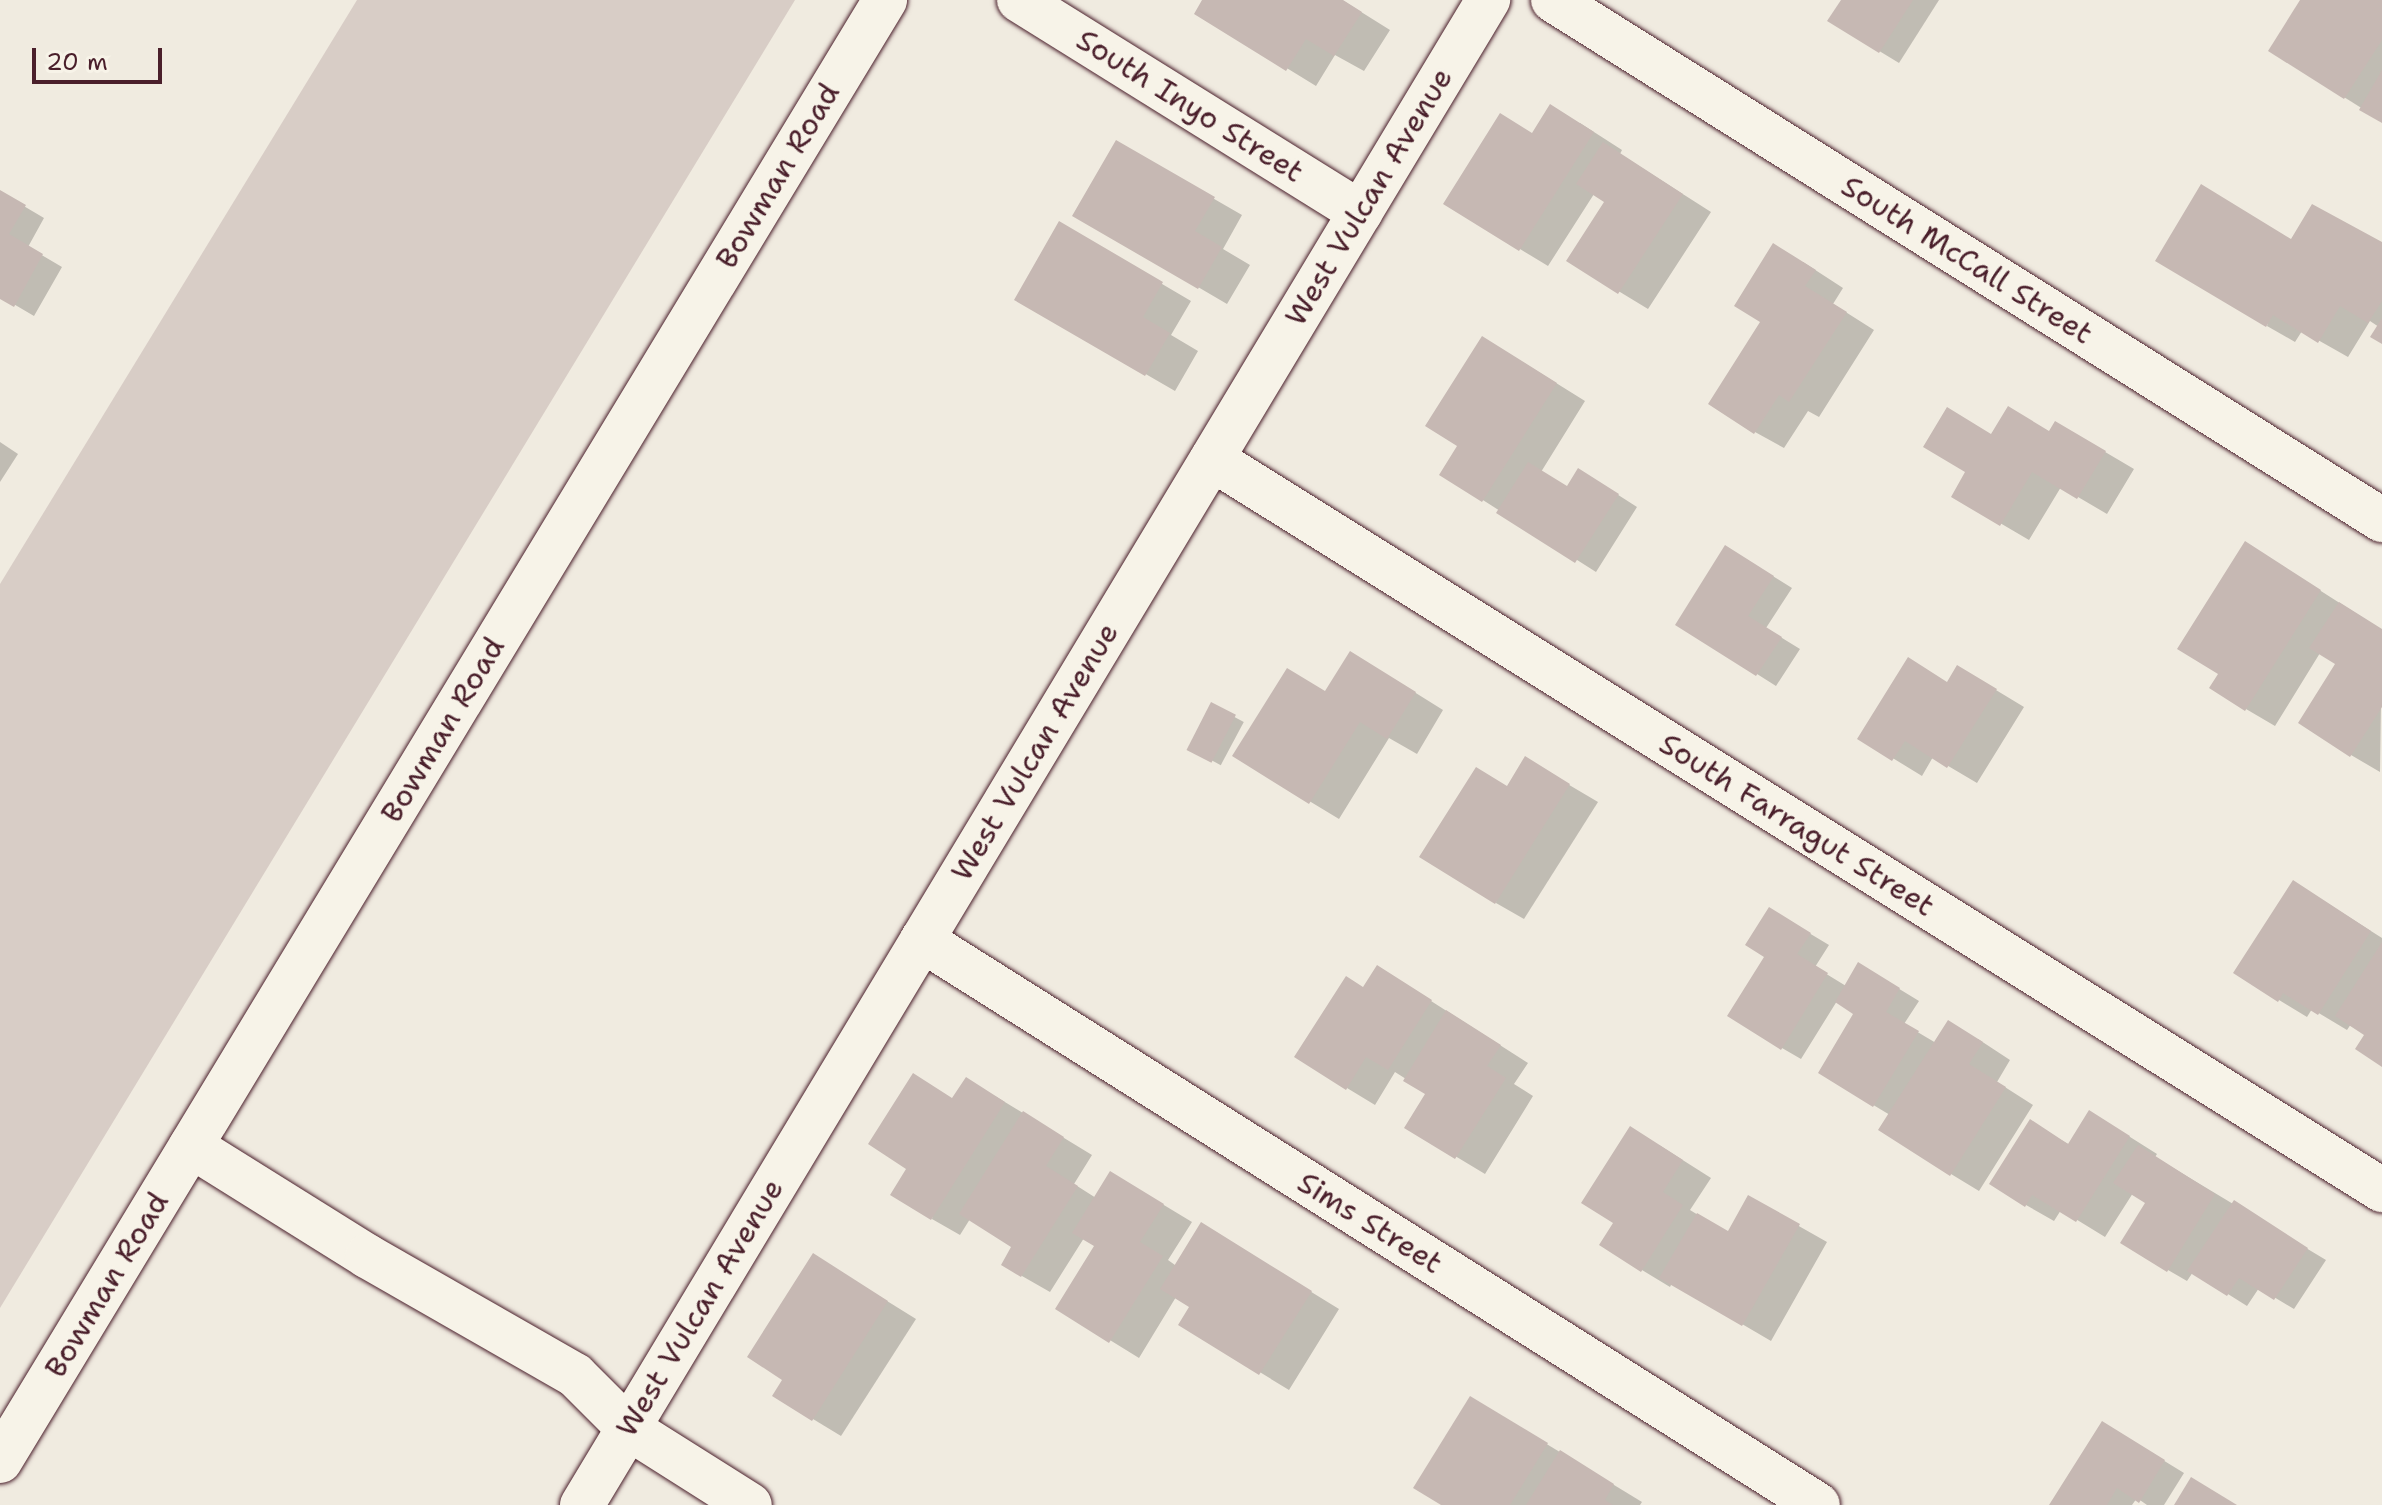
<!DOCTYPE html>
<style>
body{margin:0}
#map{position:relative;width:2382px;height:1505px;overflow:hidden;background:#f0ebe0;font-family:"Shantell Sans",sans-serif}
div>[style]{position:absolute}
.green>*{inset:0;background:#d8cdc6}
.shadow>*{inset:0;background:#0003;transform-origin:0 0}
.building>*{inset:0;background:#c6b8b3;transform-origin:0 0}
.roads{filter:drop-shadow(0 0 2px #4a1f2b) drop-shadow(0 0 2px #4a1f2b)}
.minor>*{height:44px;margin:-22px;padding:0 22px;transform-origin:22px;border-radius:22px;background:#f7f3e8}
.secondary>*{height:44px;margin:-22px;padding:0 22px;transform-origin:22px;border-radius:22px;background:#f7f3e8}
span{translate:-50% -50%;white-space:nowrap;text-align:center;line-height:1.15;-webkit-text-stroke:6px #f7f3e8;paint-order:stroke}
.street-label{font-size:30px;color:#4a1f2b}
.scale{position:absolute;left:32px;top:48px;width:130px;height:36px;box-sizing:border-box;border:4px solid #4a1f2b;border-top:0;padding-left:10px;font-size:24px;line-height:28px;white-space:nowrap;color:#4a1f2b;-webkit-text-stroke:6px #f7f3e8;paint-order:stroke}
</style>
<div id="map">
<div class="green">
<div style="clip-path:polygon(357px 0,795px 0,0 1308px,0 584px)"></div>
</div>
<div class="shadow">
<div style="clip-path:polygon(1205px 0,1342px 0,1390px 30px,1364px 71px,1335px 55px,1316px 86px,1197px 13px)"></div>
<div style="clip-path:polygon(1843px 0,1939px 0,1899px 63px,1830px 21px)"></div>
<div style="clip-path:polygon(2302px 0,2382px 0,2382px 121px,2271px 51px)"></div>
<div style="clip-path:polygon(1580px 123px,1622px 150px,1620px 154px,1711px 212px,1648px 309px,1569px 261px,1607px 202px,1594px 194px,1548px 266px,1520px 249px,1533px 135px)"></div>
<div style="clip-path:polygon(1117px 143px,1242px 215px,1223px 249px,1250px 265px,1227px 304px,1075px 215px)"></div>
<div style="clip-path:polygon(0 192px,44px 218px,28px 247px,62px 267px,34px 316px,0 296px)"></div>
<div style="clip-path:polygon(1060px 224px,1191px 301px,1171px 335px,1198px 351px,1175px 391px,1016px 299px)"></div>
<div style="clip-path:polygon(2292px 241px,2382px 243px,2382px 341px,2379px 327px,2370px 321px,2348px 357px,2302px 331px,2295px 342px,2267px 326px)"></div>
<div style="clip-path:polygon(1803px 262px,1843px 288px,1833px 304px,1874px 330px,1819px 417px,1808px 411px,1784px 448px,1755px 432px,1763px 321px)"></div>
<div style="clip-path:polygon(1511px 355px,1585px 401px,1541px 472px,1568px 488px,1598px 482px,1637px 507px,1596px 572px,1442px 474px)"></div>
<div style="clip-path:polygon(2056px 423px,2134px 469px,2107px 514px,2061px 487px,2029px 540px,1954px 496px,1992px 436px,2050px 433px)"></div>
<div style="clip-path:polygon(0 442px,18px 454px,0 482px)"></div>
<div style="clip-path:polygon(1745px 559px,1792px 588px,1766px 628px,1800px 649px,1776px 686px,1678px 624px)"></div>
<div style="clip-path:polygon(2274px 561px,2382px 630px,2380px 772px,2351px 755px,2337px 664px,2320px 653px,2275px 726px,2246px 709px)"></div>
<div style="clip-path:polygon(1379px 670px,1443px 710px,1417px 754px,1389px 738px,1339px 819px,1235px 756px,1326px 693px)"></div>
<div style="clip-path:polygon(1948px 683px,1986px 684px,2024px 707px,1977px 783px,1933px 757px,1922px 776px,1860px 738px)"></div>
<div style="left:1212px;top:705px;width:36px;height:49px;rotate:28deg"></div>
<div style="clip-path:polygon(1554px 776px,1598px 802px,1524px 919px,1496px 903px,1508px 787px)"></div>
<div style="clip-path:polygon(2322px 900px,2382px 938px,2382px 1065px,2367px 1034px,2351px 1024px,2347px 1030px,2312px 1009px,2307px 1017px,2235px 973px)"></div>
<div style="clip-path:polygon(1789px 921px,1829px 945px,1815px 967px,1846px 986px,1878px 976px,1919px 1001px,1904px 1024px,1936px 1043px,1978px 1039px,2010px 1060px,1997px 1082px,2033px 1105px,1979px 1191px,1951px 1174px,1890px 1115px,1820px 1073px,1856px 1013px,1837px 1001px,1801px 1059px,1782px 1048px)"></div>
<div style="clip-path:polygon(1406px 985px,1528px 1063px,1514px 1084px,1533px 1096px,1485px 1174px,1407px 1127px,1428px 1094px,1406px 1079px,1395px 1072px,1375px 1105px,1347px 1088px,1364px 989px)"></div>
<div style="clip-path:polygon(995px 1096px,1092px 1155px,1074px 1184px,1096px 1198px,1139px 1190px,1192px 1222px,1168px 1260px,1175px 1265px,1230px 1242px,1339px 1309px,1289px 1390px,1181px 1324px,1192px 1307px,1176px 1297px,1139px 1358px,1058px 1308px,1097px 1245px,1084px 1238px,1050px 1292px,1022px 1276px,1014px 1246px,970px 1219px,960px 1235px,932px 1219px,954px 1099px)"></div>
<div style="clip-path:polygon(2030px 1122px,2070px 1145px,2119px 1130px,2157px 1154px,2155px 1157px,2326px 1260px,2294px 1309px,2259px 1288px,2247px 1306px,2193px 1272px,2187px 1281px,2168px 1270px,2147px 1202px,2133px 1193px,2105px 1237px,2061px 1210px,2054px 1221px,2026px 1205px)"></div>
<div style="clip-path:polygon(1659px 1145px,1711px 1178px,1690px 1210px,1729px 1234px,1749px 1198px,1827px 1242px,1771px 1341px,1672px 1283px,1670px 1287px,1642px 1270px,1616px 1223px)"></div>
<div style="clip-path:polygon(842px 1273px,916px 1319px,841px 1436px,813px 1419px,785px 1379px)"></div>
<div style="clip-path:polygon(1499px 1415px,1642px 1502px,1640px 1505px,1445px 1505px)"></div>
<div style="clip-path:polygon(2122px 1435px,2184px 1473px,2164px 1505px,2147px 1505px,2137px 1498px,2132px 1505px,2052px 1505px)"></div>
</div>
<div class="building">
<div style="clip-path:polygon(1202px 0,1343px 0,1362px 12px,1334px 56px,1306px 39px,1286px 71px,1194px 14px)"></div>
<div style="clip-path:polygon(1841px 0,1913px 0,1879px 53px,1827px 21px)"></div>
<div style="clip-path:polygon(2300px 0,2382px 0,2382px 40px,2344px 99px,2268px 51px)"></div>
<div style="clip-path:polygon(2382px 70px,2382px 123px,2359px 110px)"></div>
<div style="clip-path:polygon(1550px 104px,1594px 132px,1519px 251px,1443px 204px,1500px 113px,1532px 133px)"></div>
<div style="clip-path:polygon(1116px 140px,1215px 197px,1195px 231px,1222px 247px,1198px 289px,1072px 216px)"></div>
<div style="clip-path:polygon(1603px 142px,1683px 194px,1618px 294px,1566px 261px,1604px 202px,1576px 184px)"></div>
<div style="clip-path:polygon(2201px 184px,2291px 239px,2312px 204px,2382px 242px,2382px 301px,2368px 323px,2340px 306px,2318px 343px,2273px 315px,2266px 327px,2155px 261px)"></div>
<div style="clip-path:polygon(0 190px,26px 205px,9px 234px,43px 254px,14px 307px,0 299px)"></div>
<div style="clip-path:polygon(1059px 221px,1163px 282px,1143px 317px,1170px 333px,1145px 376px,1014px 300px)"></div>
<div style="clip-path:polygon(1773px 243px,1816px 270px,1805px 286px,1847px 312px,1789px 402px,1779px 395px,1754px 434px,1708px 404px,1760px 322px,1734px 306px)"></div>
<div style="clip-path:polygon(2382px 318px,2382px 344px,2370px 337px)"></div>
<div style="clip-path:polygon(1482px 336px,1557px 383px,1482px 502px,1439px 475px,1457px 446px,1425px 426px)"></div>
<div style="clip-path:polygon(2008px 406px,2049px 431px,2055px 421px,2106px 451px,2077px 499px,2032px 472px,2000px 526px,1951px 497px,1965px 472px,1923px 447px,1947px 407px,1991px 434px)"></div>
<div style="clip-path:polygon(1528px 462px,1567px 486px,1578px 468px,1619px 494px,1575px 563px,1496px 513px)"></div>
<div style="clip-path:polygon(2245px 541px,2321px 590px,2245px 711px,2209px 688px,2218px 674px,2177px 649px)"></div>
<div style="clip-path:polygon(1725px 545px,1774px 576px,1748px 616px,1782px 637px,1756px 676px,1675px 625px)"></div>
<div style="clip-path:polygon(2339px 602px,2382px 629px,2382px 707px,2350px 757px,2298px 723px,2335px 664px,2309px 648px)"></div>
<div style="clip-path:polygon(1350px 651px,1416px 692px,1387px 739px,1360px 722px,1309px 804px,1232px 756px,1287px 668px,1325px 691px)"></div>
<div style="clip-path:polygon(1908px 657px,1947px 682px,1957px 665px,1997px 689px,1947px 768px,1905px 741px,1892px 761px,1857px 739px)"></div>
<div style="left:1211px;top:702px;width:28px;height:54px;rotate:27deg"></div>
<div style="clip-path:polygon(1525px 756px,1570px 784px,1495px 904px,1419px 857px,1476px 767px,1507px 786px)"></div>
<div style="clip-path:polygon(2293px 880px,2371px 931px,2318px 1015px,2283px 993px,2278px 1002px,2233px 973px)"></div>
<div style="clip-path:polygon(1769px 907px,1811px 933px,1797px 954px,1828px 973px,1781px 1050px,1727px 1016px,1764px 957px,1745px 945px)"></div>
<div style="clip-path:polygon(2382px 942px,2382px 1067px,2355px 1049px,2364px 1035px,2335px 1016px)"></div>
<div style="clip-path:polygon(1858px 962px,1900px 988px,1886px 1012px,1919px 1031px,1873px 1107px,1818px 1073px,1853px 1014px,1835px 1002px)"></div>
<div style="clip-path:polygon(1377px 965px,1432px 1000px,1388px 1070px,1366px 1057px,1346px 1090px,1294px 1057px,1346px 976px,1363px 987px)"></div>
<div style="clip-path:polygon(1446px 1010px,1501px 1045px,1487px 1066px,1506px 1078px,1455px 1159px,1404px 1128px,1425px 1094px,1403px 1081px)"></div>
<div style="clip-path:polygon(1948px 1020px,1983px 1042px,1969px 1064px,2006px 1087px,1950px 1176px,1878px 1130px)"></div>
<div style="clip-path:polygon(913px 1073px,952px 1098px,966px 1077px,1005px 1102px,931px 1220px,890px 1195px,906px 1169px,868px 1144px)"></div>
<div style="clip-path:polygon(2089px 1110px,2130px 1136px,2076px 1222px,2032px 1195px,2025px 1207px,1989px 1184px,2030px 1119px,2068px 1144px)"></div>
<div style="clip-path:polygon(1023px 1111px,1064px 1137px,1046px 1166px,1078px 1186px,1021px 1277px,1001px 1265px,1011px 1247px,959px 1214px)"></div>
<div style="clip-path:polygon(1630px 1126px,1683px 1160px,1663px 1192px,1683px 1205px,1641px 1272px,1599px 1245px,1613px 1223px,1581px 1203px)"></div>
<div style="clip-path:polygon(2138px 1145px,2215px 1194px,2167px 1272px,2120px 1243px,2145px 1203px,2113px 1183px)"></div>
<div style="clip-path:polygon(1110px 1171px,1164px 1204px,1140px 1242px,1163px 1256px,1109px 1343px,1055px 1309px,1094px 1246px,1072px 1233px)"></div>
<div style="clip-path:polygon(1748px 1195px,1800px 1224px,1742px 1326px,1659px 1278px,1697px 1213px,1728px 1231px)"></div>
<div style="clip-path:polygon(2234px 1200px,2308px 1248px,2274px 1300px,2239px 1278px,2227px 1296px,2187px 1271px)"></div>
<div style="clip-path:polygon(1201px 1222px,1312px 1291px,1259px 1375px,1178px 1325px,1189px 1307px,1160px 1289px)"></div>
<div style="clip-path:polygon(813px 1253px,888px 1301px,812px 1421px,772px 1396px,782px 1380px,747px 1357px)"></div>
<div style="clip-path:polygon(1470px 1396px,1548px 1443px,1510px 1505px,1441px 1505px,1413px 1488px)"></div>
<div style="clip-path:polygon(2102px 1421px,2165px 1460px,2139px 1503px,2117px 1488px,2107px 1505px,2049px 1505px)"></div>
<div style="clip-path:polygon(1560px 1450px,1614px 1484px,1605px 1500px,1613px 1505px,1526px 1505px)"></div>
<div style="clip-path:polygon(2191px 1477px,2237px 1505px,2174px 1505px)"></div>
</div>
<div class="roads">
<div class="minor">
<div style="left:1019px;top:0;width:402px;rotate:31.9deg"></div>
<div style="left:1553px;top:0;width:979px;rotate:32.1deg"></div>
<div style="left:1212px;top:459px;width:1380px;rotate:32deg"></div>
<div style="left:922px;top:940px;width:1059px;rotate:32.23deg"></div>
<div style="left:191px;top:1146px;width:208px;rotate:32deg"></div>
<div style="left:367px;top:1256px;width:240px;rotate:29.8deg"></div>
<div style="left:575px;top:1375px;width:75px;rotate:45deg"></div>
<div style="left:628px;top:1428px;width:144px;rotate:32.3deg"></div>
<div style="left:582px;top:1505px;width:1757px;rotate:-58.95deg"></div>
</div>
<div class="secondary">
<div style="left:0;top:1461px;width:1708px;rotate:-58.79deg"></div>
</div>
</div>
<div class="street-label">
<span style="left:1190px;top:106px;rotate:32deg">South Inyo Street</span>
<span style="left:778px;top:176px;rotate:-59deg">Bowman Road</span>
<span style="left:1369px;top:197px;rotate:-59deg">West Vulcan Avenue</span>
<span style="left:1967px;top:260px;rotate:32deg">South McCall Street</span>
<span style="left:443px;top:730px;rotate:-59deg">Bowman Road</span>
<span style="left:1035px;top:752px;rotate:-59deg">West Vulcan Avenue</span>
<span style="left:1797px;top:825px;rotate:32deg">South Farragut Street</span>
<span style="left:1370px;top:1223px;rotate:32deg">Sims Street</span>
<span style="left:107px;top:1285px;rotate:-59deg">Bowman Road</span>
<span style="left:700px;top:1308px;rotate:-59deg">West Vulcan Avenue</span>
</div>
<div class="scale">20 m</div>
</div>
